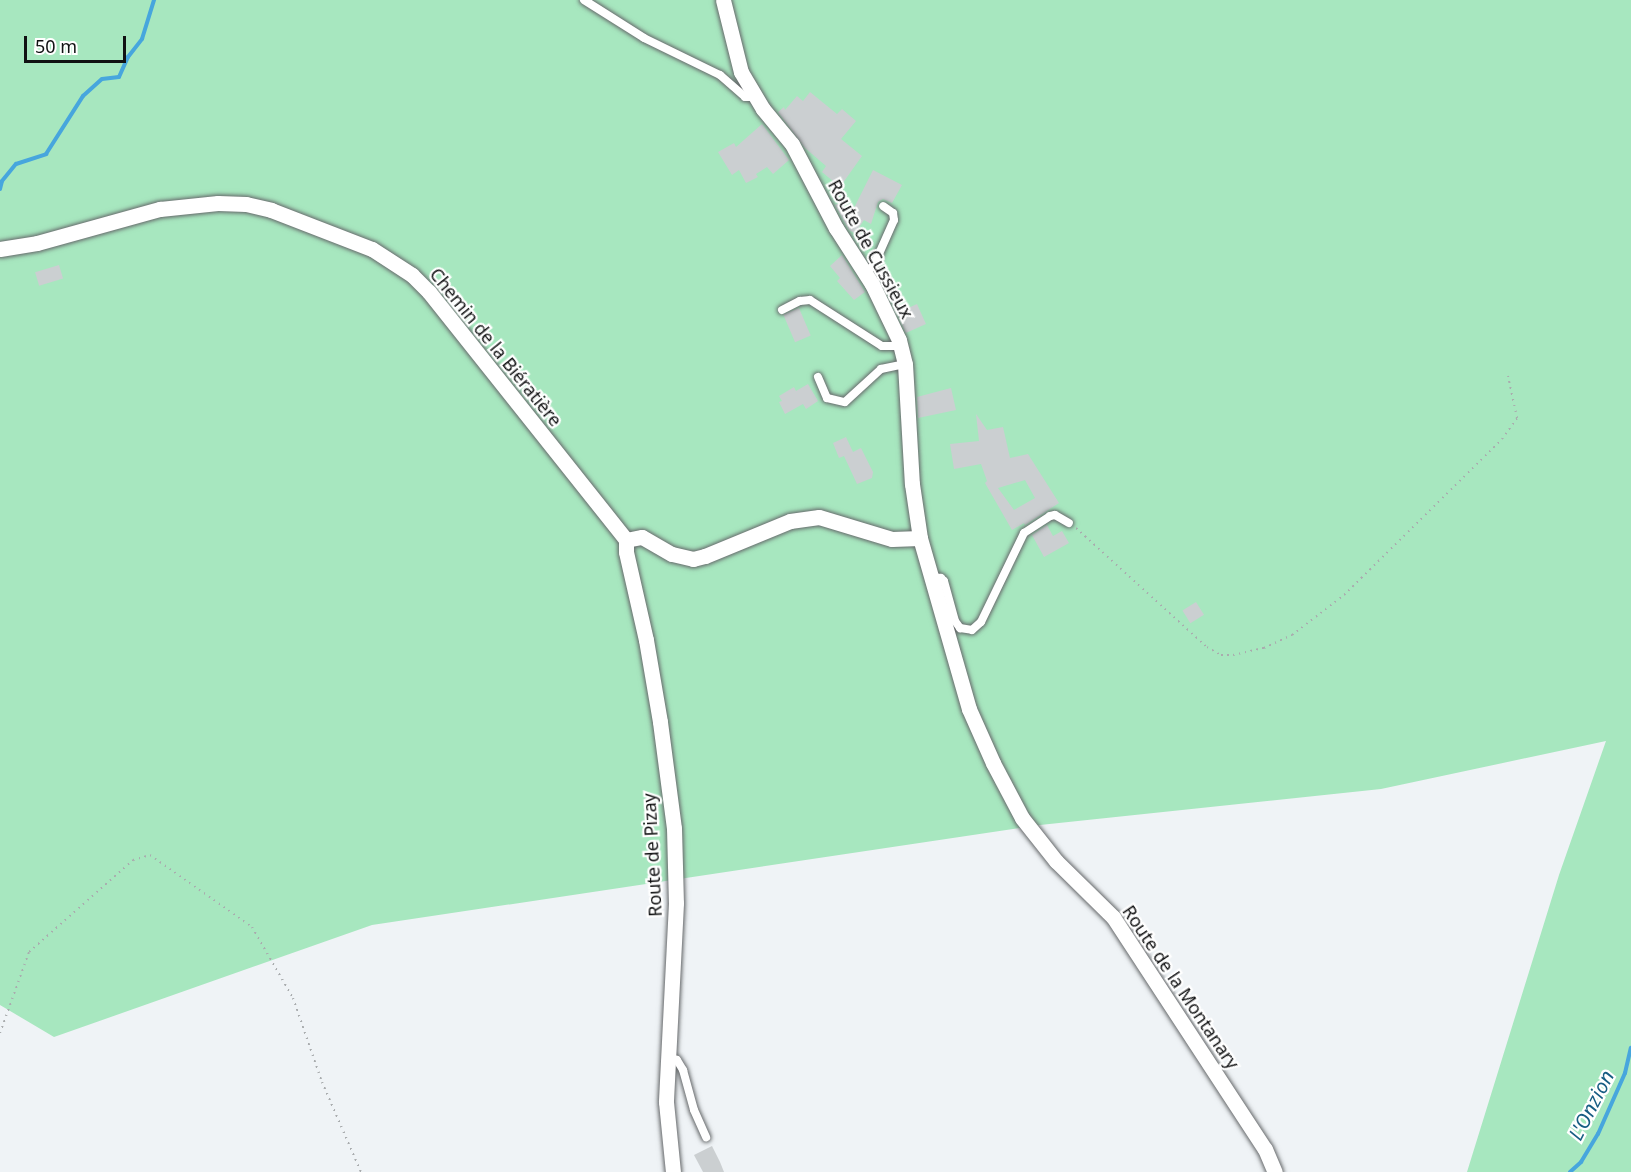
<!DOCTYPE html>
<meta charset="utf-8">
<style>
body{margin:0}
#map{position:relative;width:1631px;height:1172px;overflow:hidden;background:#eff3f6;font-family:"Noto Sans",sans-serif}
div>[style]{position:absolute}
.green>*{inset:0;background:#a7e7bf}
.stream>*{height:4px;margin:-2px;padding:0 2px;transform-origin:2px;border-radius:2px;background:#47a6dd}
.building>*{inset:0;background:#cbcfd1;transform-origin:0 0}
.path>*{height:2px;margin-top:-1px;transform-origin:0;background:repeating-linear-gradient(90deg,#a9acae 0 1.5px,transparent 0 6px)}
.roads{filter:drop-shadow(0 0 2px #66696b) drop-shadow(0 0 2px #66696b)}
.lane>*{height:8px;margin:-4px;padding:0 4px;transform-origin:4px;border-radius:4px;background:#fff}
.street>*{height:15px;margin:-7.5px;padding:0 7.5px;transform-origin:7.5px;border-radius:7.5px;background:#fff}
span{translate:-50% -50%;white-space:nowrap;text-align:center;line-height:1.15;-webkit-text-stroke:4.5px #fff;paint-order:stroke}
.street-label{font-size:18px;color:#111213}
.water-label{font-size:20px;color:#175d83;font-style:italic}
.scale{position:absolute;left:24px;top:36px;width:102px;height:27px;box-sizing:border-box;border:3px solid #111213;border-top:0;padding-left:8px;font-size:18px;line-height:21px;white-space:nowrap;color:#111213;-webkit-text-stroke:4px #fff;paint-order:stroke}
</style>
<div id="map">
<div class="green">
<div style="clip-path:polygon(0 0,1631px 0,1631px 1172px,1467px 1172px,1559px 875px,1606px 741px,1381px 789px,1040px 825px,372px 925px,54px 1037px,0 1005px)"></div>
</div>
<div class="stream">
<div style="left:0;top:189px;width:8px;rotate:-76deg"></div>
<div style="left:2px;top:181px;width:22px;rotate:-51deg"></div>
<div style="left:16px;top:164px;width:32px;rotate:-18deg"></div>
<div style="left:46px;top:154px;width:69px;rotate:-57.5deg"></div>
<div style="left:83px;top:96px;width:25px;rotate:-42deg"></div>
<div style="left:102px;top:79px;width:17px;rotate:-7deg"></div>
<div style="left:119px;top:77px;width:22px;rotate:-66deg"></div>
<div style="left:128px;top:57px;width:23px;rotate:-52deg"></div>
<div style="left:142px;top:39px;width:41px;rotate:-72.9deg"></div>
<div style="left:1570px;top:1172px;width:15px;rotate:-42deg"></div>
<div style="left:1581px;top:1162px;width:33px;rotate:-59deg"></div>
<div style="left:1598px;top:1134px;width:67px;rotate:-66.1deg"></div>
<div style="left:1625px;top:1073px;width:26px;rotate:-77deg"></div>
</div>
<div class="building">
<div style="clip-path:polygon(810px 92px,837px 114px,842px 109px,856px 121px,841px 139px,862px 156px,840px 187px,822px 172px,826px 166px,805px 148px,778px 112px,784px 107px,785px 110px,797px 96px,803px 101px)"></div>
<div style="clip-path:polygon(762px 124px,789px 160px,773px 174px,767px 167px,756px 174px,758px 177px,746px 183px,739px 170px,732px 175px,718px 152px,734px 143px,736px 147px)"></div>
<div style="clip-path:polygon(873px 170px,902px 185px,892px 203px,883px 199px,878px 202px,871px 224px,864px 220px,858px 229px,864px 239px,849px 230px,835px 205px,841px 202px,850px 216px)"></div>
<div style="clip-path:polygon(842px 255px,865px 292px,854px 300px,837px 281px,840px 278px,830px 266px)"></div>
<div style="left:59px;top:265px;width:14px;height:25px;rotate:73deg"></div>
<div style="left:917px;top:304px;width:22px;height:22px;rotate:66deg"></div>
<div style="left:799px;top:308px;width:30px;height:17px;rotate:67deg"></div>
<div style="clip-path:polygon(808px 384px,818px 401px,806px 409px,803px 404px,785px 414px,779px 402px,782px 401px,779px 396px,794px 387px,796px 391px)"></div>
<div style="clip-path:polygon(951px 388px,956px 410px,918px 418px,917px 397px)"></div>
<div style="clip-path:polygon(evenodd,976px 414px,987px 430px,1003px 427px,1010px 458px,1028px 454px,1059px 503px,1025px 525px,1024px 523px,1012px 530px,985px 483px,987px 481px,981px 464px,954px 469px,950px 444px,979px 441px,976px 414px,1025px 480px,1035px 498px,1014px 510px,998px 488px,1025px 480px)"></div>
<div style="clip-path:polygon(846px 437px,853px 452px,861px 448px,873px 472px,872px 478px,857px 484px,844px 456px,839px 458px,833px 443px)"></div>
<div style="clip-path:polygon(1047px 525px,1053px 536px,1062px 531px,1069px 543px,1044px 557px,1032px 535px)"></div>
<div style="left:1196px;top:602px;width:15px;height:16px;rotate:58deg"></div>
<div style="clip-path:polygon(712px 1146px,720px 1162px,724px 1172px,703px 1172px,694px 1155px)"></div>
</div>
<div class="path">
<div style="left:1076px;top:528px;width:177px;rotate:42.3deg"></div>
<div style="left:1207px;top:647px;width:16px;rotate:30deg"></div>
<div style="left:1221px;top:655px;width:12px"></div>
<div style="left:1233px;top:655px;width:32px;rotate:-13deg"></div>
<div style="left:1264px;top:648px;width:31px;rotate:-25deg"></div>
<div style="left:1292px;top:635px;width:66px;rotate:-37.6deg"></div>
<div style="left:1344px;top:595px;width:222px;rotate:-44.6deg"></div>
<div style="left:1502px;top:439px;width:26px;rotate:-54deg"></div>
<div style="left:1517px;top:418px;width:43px;rotate:-102.1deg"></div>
<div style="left:0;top:1033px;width:86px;rotate:-70.3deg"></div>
<div style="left:29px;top:952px;width:139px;rotate:-41.5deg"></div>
<div style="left:133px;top:860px;width:18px;rotate:-16deg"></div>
<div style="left:150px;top:855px;width:125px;rotate:35.2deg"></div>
<div style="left:252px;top:927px;width:82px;rotate:60deg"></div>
<div style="left:293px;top:998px;width:89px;rotate:71deg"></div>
<div style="left:322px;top:1082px;width:98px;rotate:66.6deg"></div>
</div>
<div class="roads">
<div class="lane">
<div style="left:584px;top:0;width:71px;rotate:32.3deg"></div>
<div style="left:644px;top:38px;width:85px;rotate:26deg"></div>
<div style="left:720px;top:75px;width:33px;rotate:41deg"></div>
<div style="left:745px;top:97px;width:10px"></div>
<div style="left:865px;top:273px;width:12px;rotate:-42deg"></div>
<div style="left:874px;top:265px;width:49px;rotate:-66deg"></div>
<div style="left:894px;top:220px;width:7px;rotate:-98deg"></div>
<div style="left:893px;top:213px;width:12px;rotate:-145deg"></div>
<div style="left:782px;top:310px;width:20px;rotate:-27deg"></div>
<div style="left:800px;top:301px;width:10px;rotate:-6deg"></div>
<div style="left:810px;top:300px;width:85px;rotate:32.6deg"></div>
<div style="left:882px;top:346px;width:18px"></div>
<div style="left:818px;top:377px;width:23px;rotate:67deg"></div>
<div style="left:827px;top:398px;width:18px;rotate:13deg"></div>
<div style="left:845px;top:402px;width:49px;rotate:-42.5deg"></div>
<div style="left:881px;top:369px;width:25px;rotate:-12deg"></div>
<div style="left:931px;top:577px;width:10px;rotate:6deg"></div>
<div style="left:941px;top:578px;width:4px;rotate:45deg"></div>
<div style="left:944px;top:581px;width:41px;rotate:74.6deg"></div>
<div style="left:955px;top:621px;width:9px;rotate:54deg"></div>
<div style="left:960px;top:628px;width:12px;rotate:9deg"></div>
<div style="left:972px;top:630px;width:12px;rotate:-42deg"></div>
<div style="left:981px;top:622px;width:99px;rotate:-64.2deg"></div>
<div style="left:1024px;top:533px;width:31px;rotate:-33deg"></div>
<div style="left:1050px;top:516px;width:5px;rotate:-11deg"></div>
<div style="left:1055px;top:515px;width:16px;rotate:30deg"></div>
<div style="left:668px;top:1057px;width:9px;rotate:18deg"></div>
<div style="left:677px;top:1060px;width:12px;rotate:59deg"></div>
<div style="left:683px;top:1070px;width:41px;rotate:74.6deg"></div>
<div style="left:694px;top:1110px;width:30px;rotate:66deg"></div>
</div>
<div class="street">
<div style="left:723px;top:0;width:74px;rotate:76deg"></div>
<div style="left:741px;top:72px;width:43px;rotate:59.3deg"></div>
<div style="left:763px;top:109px;width:45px;rotate:50.4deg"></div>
<div style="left:792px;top:144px;width:95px;rotate:62.4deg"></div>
<div style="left:836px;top:228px;width:67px;rotate:57.3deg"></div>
<div style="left:872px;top:284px;width:62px;rotate:64.3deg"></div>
<div style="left:899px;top:340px;width:25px;rotate:76deg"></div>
<div style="left:905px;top:364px;width:120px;rotate:86.7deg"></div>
<div style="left:912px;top:484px;width:55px;rotate:81.6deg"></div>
<div style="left:920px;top:538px;width:178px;rotate:74deg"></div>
<div style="left:969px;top:709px;width:59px;rotate:66deg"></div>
<div style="left:993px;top:763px;width:62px;rotate:62.2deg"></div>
<div style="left:1022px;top:818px;width:55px;rotate:51.7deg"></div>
<div style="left:1056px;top:861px;width:80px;rotate:44.5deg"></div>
<div style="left:1113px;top:917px;width:277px;rotate:56.8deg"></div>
<div style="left:1265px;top:1149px;width:25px;rotate:67deg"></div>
<div style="left:0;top:249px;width:37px;rotate:-9deg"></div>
<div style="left:37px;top:243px;width:128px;rotate:-15.5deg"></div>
<div style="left:160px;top:209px;width:58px;rotate:-5.9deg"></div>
<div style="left:218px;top:203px;width:28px;rotate:2deg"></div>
<div style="left:246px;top:204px;width:26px;rotate:13deg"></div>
<div style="left:271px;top:210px;width:108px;rotate:21.1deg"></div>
<div style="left:372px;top:249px;width:48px;rotate:33deg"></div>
<div style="left:412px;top:275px;width:24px;rotate:45deg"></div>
<div style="left:429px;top:292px;width:317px;rotate:51.5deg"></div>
<div style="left:626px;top:540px;width:12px;rotate:90deg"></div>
<div style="left:626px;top:552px;width:90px;rotate:77.2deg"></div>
<div style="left:646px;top:640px;width:83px;rotate:80.3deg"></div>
<div style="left:660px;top:722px;width:107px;rotate:82.5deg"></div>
<div style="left:674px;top:828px;width:75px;rotate:88.5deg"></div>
<div style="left:676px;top:903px;width:199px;rotate:92.9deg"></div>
<div style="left:666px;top:1102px;width:70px;rotate:84.3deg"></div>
<div style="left:626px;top:540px;width:16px;rotate:-11deg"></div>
<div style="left:642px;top:537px;width:34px;rotate:30deg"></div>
<div style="left:672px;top:554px;width:22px;rotate:13deg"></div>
<div style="left:693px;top:559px;width:12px;rotate:-14deg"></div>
<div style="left:705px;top:556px;width:92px;rotate:-22.4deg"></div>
<div style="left:790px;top:521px;width:29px;rotate:-8deg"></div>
<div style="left:819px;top:517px;width:76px;rotate:16.8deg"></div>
<div style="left:892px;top:539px;width:28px;rotate:-2deg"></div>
</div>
</div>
<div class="street-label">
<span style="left:871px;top:249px;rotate:61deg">Route de Cussieux</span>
<span style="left:496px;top:347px;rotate:51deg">Chemin de la Biératière</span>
<span style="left:652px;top:855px;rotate:-93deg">Route de Pizay</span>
<span style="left:1181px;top:987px;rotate:56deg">Route de la Montanary</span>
</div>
<div class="water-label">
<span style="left:1591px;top:1105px;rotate:-63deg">L'Onzion</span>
</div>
<div class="scale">50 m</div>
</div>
